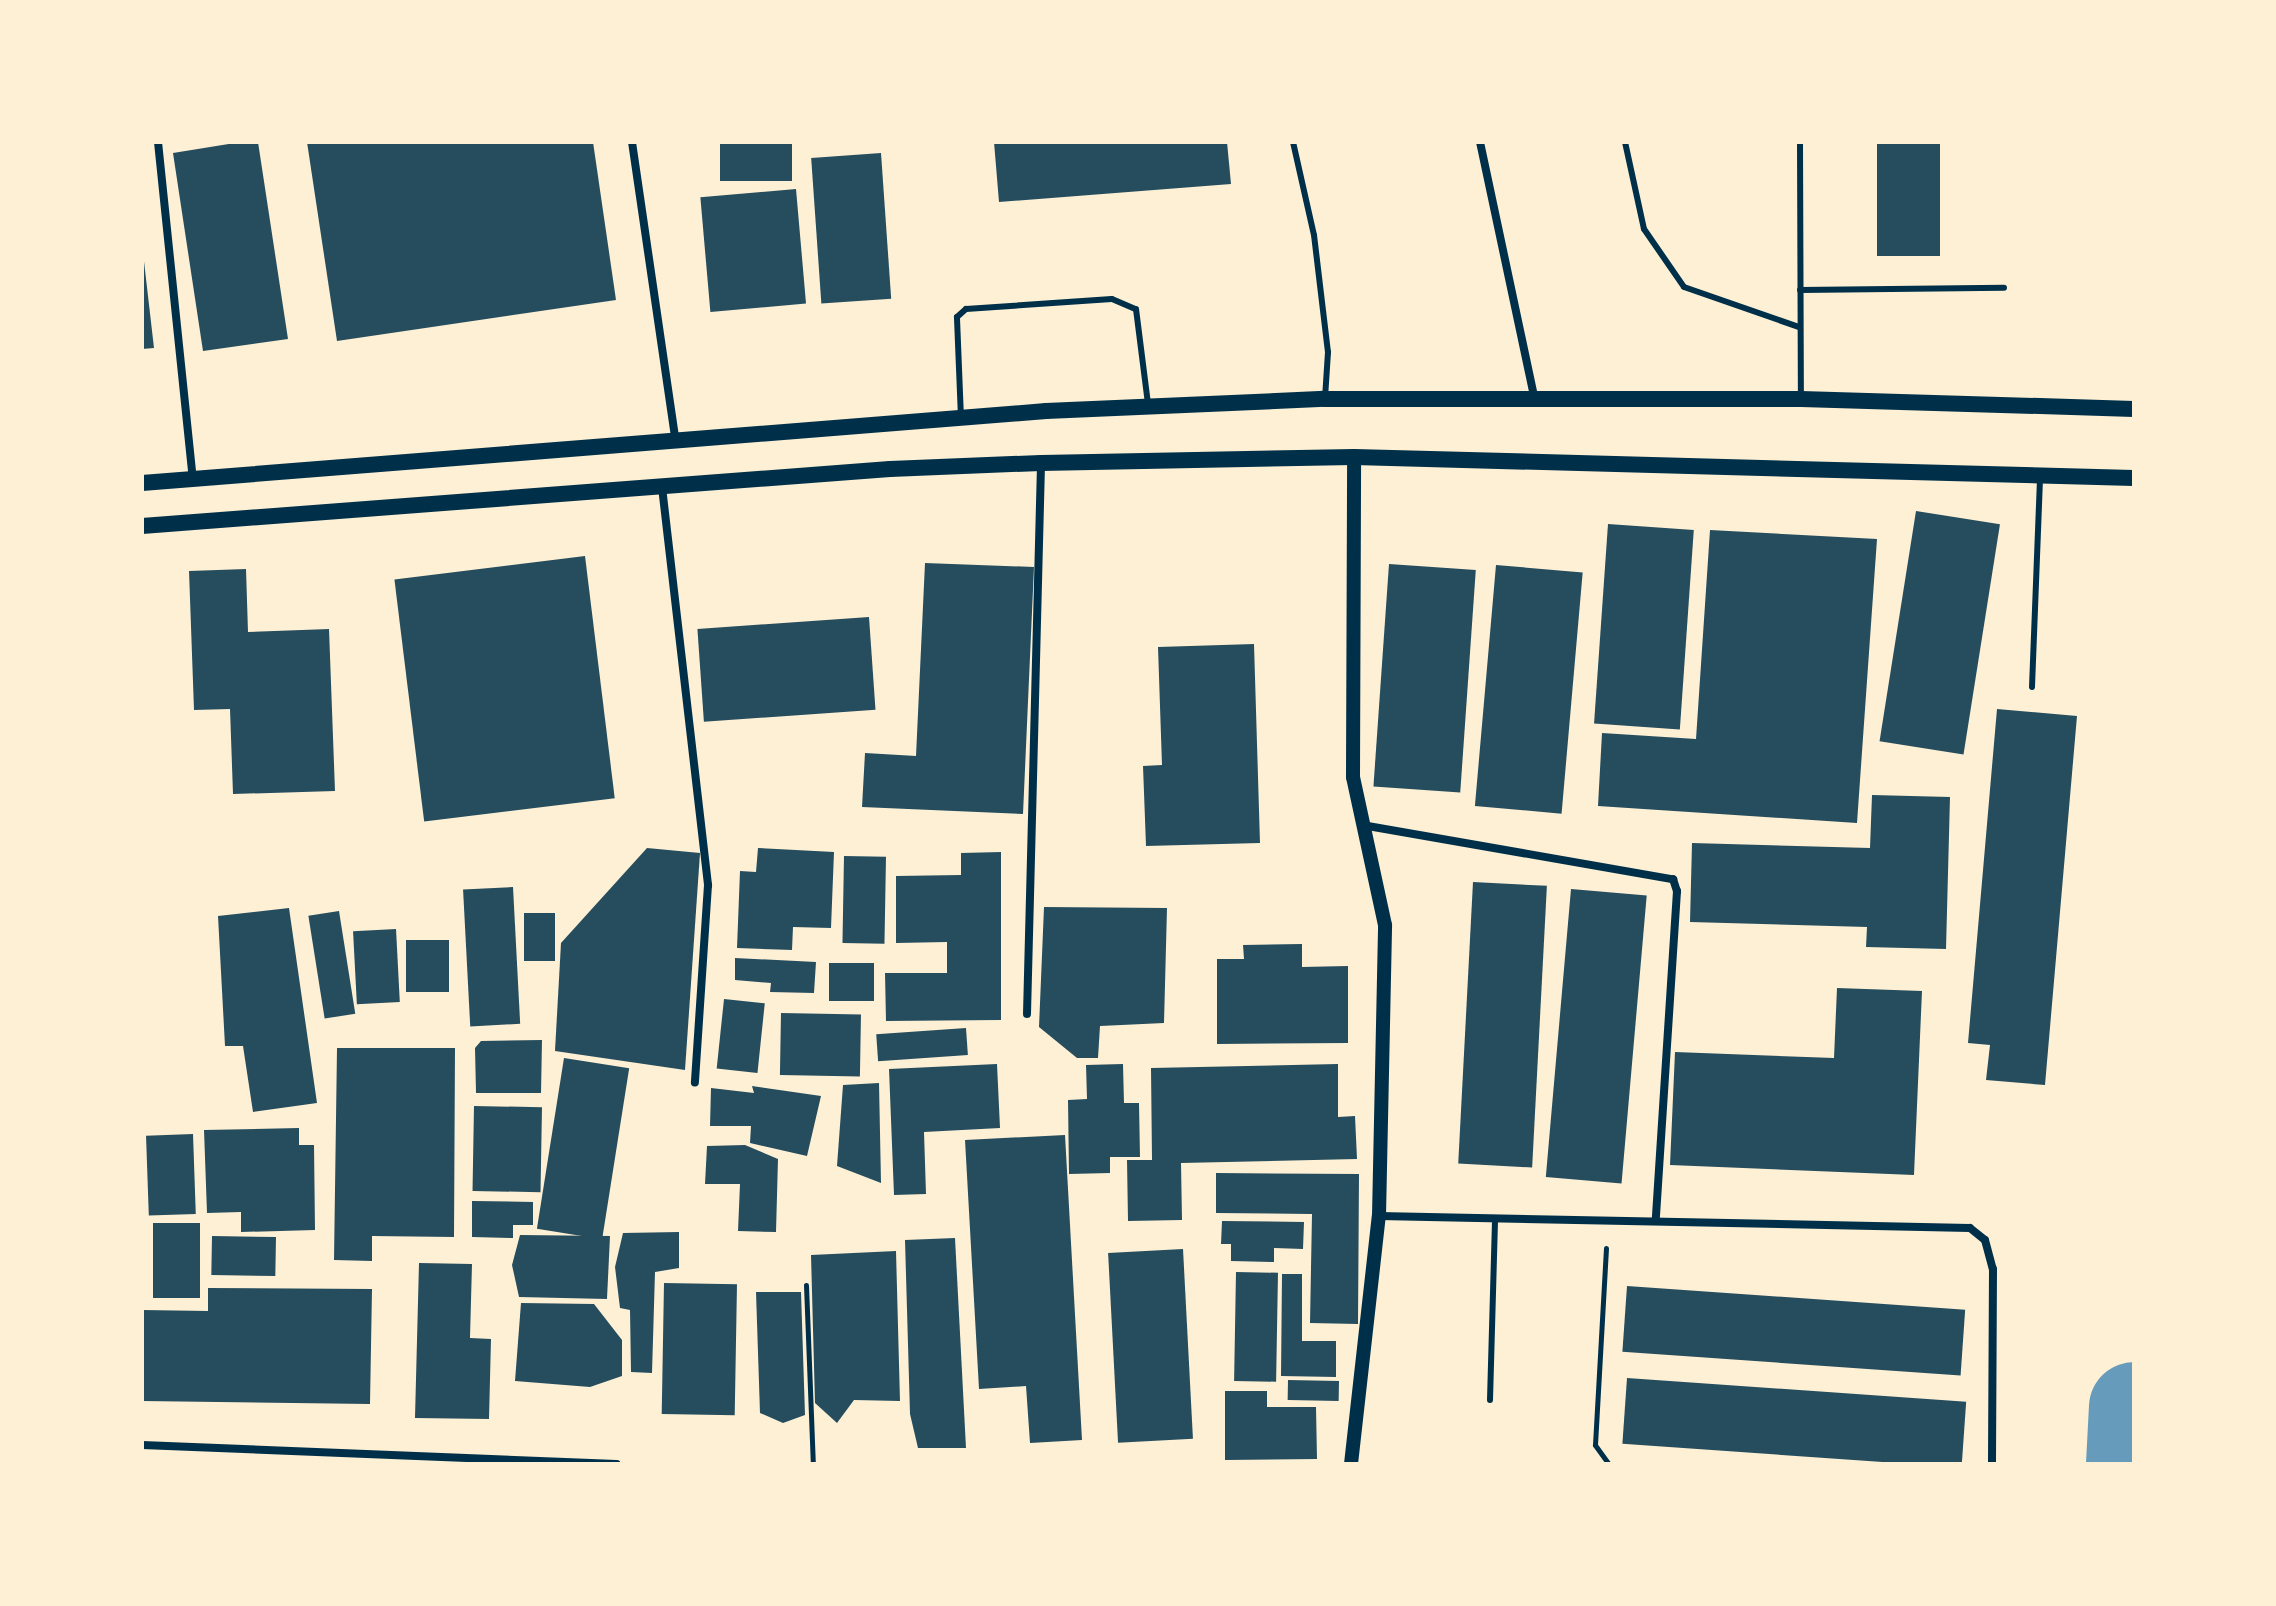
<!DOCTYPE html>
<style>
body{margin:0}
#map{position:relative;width:2276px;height:1606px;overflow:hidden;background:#fdf0d5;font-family:"Exo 2",sans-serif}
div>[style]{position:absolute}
.river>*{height:90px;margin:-45px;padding:0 45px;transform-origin:45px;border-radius:45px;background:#669bbc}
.building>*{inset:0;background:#264d5e;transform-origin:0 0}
.path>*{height:5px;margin:-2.5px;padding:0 2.5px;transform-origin:2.5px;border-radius:2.5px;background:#003049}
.service>*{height:6px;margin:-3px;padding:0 3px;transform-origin:3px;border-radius:3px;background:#003049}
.minor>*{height:8px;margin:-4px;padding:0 4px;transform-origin:4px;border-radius:4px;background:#003049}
.tertiary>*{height:14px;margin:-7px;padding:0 7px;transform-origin:7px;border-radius:7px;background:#003049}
.secondary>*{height:16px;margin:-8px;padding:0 8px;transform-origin:8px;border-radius:8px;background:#003049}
span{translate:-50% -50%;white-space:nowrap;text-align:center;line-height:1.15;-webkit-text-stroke:6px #fdf0d5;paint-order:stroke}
.frame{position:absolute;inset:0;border:144px solid #fdf0d5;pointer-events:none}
</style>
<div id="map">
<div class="river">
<div style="left:2131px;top:1464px;width:57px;rotate:-87deg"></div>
</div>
<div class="building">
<div style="clip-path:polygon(241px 142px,258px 142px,288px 339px,203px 351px,173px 153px)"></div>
<div style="clip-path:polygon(307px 142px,593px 142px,616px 300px,337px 341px)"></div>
<div style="left:720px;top:142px;width:72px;height:39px"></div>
<div style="clip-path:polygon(994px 142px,1227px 142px,1231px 184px,999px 202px)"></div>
<div style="left:1877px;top:142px;width:63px;height:114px"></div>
<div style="left:881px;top:153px;width:146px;height:70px;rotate:86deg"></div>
<div style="left:796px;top:189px;width:115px;height:96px;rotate:85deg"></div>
<div style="clip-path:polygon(142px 244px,154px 348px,142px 349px)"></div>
<div style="left:1916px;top:511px;width:85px;height:233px;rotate:9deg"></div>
<div style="left:1608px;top:524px;width:86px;height:200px;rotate:4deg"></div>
<div style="clip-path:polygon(1710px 530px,1877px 539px,1857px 823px,1598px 806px,1602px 733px,1696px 739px)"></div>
<div style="left:585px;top:556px;width:244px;height:192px;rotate:83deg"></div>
<div style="clip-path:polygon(925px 563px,1034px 567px,1023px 814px,862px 807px,865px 753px,916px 756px)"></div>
<div style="left:1389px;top:564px;width:87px;height:223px;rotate:4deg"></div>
<div style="left:1496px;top:565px;width:87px;height:242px;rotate:5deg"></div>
<div style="clip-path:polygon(246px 569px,248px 632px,329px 629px,335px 791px,233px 794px,230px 709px,194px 710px,189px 571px)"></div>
<div style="left:869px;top:617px;width:93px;height:172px;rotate:86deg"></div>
<div style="clip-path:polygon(1254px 644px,1260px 843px,1146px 846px,1143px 766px,1162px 765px,1158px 647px)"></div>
<div style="clip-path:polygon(1997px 709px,2077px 716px,2045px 1085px,1986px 1080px,1990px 1045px,1968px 1043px)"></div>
<div style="clip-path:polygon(1872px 795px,1950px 797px,1946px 949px,1866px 947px,1867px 927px,1690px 922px,1692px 843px,1870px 848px)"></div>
<div style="clip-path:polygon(647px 848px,700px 853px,685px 1070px,555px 1051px,561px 943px)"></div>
<div style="clip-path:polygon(758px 848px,834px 852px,831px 928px,793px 927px,792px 950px,737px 948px,740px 871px,756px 872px)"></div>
<div style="clip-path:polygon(1001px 852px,1001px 1020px,886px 1021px,885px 973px,947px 973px,947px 942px,896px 943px,896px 876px,961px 875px,961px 853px)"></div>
<div style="left:844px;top:856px;width:42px;height:87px;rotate:1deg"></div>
<div style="left:1473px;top:882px;width:74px;height:282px;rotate:3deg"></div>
<div style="left:513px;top:887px;width:137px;height:50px;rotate:87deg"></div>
<div style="left:1571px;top:889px;width:76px;height:289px;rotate:5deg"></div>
<div style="clip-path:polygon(1044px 907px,1167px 908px,1164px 1023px,1100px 1026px,1098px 1058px,1077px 1058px,1039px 1027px)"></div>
<div style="clip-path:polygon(289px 908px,317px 1103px,253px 1112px,243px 1046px,225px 1046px,218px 916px)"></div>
<div style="left:339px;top:911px;width:104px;height:31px;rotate:81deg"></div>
<div style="left:524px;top:913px;width:31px;height:48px"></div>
<div style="left:396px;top:929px;width:73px;height:43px;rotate:87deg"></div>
<div style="left:449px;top:940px;width:52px;height:43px;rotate:90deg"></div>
<div style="clip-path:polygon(1302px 944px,1302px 967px,1348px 966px,1348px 1043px,1217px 1044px,1217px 959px,1244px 959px,1243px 945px)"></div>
<div style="clip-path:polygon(735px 958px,816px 962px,814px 993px,770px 992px,771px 983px,735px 980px)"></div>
<div style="left:829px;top:963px;width:45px;height:38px"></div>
<div style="clip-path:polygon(1837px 988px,1922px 991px,1914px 1175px,1670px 1165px,1675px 1052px,1834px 1058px)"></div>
<div style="left:724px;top:999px;width:41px;height:70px;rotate:6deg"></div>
<div style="left:781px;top:1013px;width:80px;height:62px;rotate:1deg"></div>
<div style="left:966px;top:1028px;width:27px;height:90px;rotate:86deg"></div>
<div style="clip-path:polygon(542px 1040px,541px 1093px,476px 1093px,475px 1048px,481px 1041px)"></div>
<div style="clip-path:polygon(337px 1048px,455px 1048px,454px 1237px,372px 1236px,372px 1261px,334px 1260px)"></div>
<div style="left:564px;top:1058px;width:66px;height:173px;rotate:9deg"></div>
<div style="clip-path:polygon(997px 1064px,1000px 1128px,924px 1132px,926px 1194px,894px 1195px,889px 1069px)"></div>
<div style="clip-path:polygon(1123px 1064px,1124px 1103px,1139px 1103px,1140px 1157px,1110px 1157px,1110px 1173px,1069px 1174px,1068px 1100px,1087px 1099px,1086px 1065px)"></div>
<div style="clip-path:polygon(1338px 1064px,1338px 1117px,1355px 1116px,1357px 1159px,1181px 1163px,1182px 1220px,1128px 1221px,1127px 1160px,1152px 1160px,1151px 1068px)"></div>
<div style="clip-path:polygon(879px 1083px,881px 1183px,837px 1166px,843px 1085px)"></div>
<div style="clip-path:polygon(752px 1086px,821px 1096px,807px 1156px,750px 1143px,751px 1126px,710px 1126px,711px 1088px,754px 1093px)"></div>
<div style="left:474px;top:1106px;width:68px;height:85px;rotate:1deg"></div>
<div style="clip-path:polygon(299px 1128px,299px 1145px,314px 1145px,315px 1230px,241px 1232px,241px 1212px,207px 1213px,204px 1130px)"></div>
<div style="left:193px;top:1134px;width:80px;height:47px;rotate:88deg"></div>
<div style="clip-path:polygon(1065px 1135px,1082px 1440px,1030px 1443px,1026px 1386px,979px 1389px,965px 1140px)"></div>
<div style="clip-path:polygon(745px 1145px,778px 1159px,776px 1232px,738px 1231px,740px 1184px,705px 1184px,707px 1146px)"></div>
<div style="clip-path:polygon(1216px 1173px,1359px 1174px,1358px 1324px,1310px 1323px,1312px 1214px,1216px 1213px)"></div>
<div style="clip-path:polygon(472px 1201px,533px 1202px,533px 1225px,513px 1225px,513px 1238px,472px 1237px)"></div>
<div style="clip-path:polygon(1222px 1221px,1304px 1222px,1303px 1249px,1274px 1248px,1274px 1262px,1231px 1261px,1231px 1244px,1221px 1244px)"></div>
<div style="left:153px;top:1223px;width:47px;height:75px"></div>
<div style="clip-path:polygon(679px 1232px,679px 1268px,655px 1272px,652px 1373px,631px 1372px,630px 1310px,620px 1308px,615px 1267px,623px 1233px)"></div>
<div style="clip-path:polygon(520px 1235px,610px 1236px,607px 1299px,519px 1297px,512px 1265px)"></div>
<div style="left:212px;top:1236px;width:64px;height:39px;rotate:1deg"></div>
<div style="clip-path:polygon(955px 1238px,966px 1448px,918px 1448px,910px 1414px,905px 1240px)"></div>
<div style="left:1183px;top:1249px;width:190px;height:75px;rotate:87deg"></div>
<div style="clip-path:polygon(896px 1251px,900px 1401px,854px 1400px,837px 1423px,815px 1403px,811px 1255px)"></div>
<div style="clip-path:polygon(419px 1263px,472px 1264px,470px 1338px,491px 1339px,489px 1419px,415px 1418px)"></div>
<div style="left:1236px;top:1272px;width:42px;height:109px;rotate:1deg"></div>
<div style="clip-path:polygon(1282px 1274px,1302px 1274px,1302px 1341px,1336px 1341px,1336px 1377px,1281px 1376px)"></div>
<div style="left:664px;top:1283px;width:73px;height:131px;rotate:1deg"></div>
<div style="left:1627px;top:1286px;width:339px;height:66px;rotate:4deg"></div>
<div style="clip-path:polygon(208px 1288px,372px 1289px,370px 1404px,142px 1401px,142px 1310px,208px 1311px)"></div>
<div style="clip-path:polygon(756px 1292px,801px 1292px,805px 1415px,783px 1423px,760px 1413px)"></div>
<div style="clip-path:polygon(521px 1303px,594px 1304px,622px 1340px,622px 1376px,590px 1387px,515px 1381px)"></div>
<div style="left:1627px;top:1378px;width:340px;height:66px;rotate:4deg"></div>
<div style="left:1288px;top:1380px;width:51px;height:20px;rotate:1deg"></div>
<div style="clip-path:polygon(1225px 1391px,1267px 1391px,1267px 1407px,1316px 1407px,1317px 1459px,1225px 1460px)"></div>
</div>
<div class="path">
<div style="left:1606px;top:1248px;width:197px;rotate:93.2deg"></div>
<div style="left:1595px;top:1445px;width:24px;rotate:54deg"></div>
<div style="left:806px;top:1285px;width:179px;rotate:87.8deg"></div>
</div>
<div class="service">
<div style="left:1293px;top:142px;width:95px;rotate:77.3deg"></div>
<div style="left:1314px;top:235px;width:118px;rotate:83.2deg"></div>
<div style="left:1328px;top:352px;width:47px;rotate:93.7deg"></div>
<div style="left:1625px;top:142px;width:89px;rotate:77.7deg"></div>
<div style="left:1644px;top:229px;width:70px;rotate:55.4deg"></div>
<div style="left:1684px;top:287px;width:122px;rotate:19.2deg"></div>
<div style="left:1800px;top:142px;width:256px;rotate:89.8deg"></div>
<div style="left:1800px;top:290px;width:204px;rotate:-0.6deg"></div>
<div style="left:961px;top:418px;width:101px;rotate:-92.3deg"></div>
<div style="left:957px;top:317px;width:12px;rotate:-42deg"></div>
<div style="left:966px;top:309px;width:146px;rotate:-3.9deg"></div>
<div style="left:1112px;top:299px;width:26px;rotate:23deg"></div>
<div style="left:1136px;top:309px;width:96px;rotate:82.8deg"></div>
<div style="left:2032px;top:687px;width:210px;rotate:-87.8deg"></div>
<div style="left:1490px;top:1400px;width:181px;rotate:-88.4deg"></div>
</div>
<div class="minor">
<div style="left:158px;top:142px;width:339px;rotate:84.1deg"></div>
<div style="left:632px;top:142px;width:299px;rotate:81.7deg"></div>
<div style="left:1480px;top:142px;width:260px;rotate:78deg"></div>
<div style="left:662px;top:487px;width:401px;rotate:83.4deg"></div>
<div style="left:708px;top:885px;width:198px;rotate:93.8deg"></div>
<div style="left:1362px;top:825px;width:316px;rotate:9.9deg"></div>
<div style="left:1673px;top:879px;width:13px;rotate:72deg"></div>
<div style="left:1677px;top:891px;width:330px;rotate:93.7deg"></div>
<div style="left:1027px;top:1014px;width:551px;rotate:-88.54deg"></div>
<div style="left:1379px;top:1216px;width:591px;rotate:1.16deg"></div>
<div style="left:1970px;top:1228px;width:19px;rotate:39deg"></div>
<div style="left:1985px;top:1240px;width:30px;rotate:75deg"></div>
<div style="left:1993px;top:1269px;width:195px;rotate:90.3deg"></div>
<div style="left:142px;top:1445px;width:475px;rotate:2.3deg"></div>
</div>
<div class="tertiary">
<div style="left:1351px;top:1464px;width:250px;rotate:-83.6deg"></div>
<div style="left:1379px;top:1216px;width:291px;rotate:-88.8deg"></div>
<div style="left:1385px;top:925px;width:151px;rotate:-102.2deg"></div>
<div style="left:1353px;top:777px;width:320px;rotate:-89.8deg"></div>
</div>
<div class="secondary">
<div style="left:142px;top:483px;width:907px;rotate:-4.55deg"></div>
<div style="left:1046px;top:411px;width:279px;rotate:-2.5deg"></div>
<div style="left:1325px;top:399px;width:476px"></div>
<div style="left:1801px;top:399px;width:333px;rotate:1.7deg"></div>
<div style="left:142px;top:526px;width:750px;rotate:-4.36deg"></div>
<div style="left:890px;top:469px;width:151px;rotate:-2.3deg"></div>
<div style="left:1041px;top:463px;width:313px;rotate:-1.1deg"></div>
<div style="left:1354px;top:457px;width:780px;rotate:1.54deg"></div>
</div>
<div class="frame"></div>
</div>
